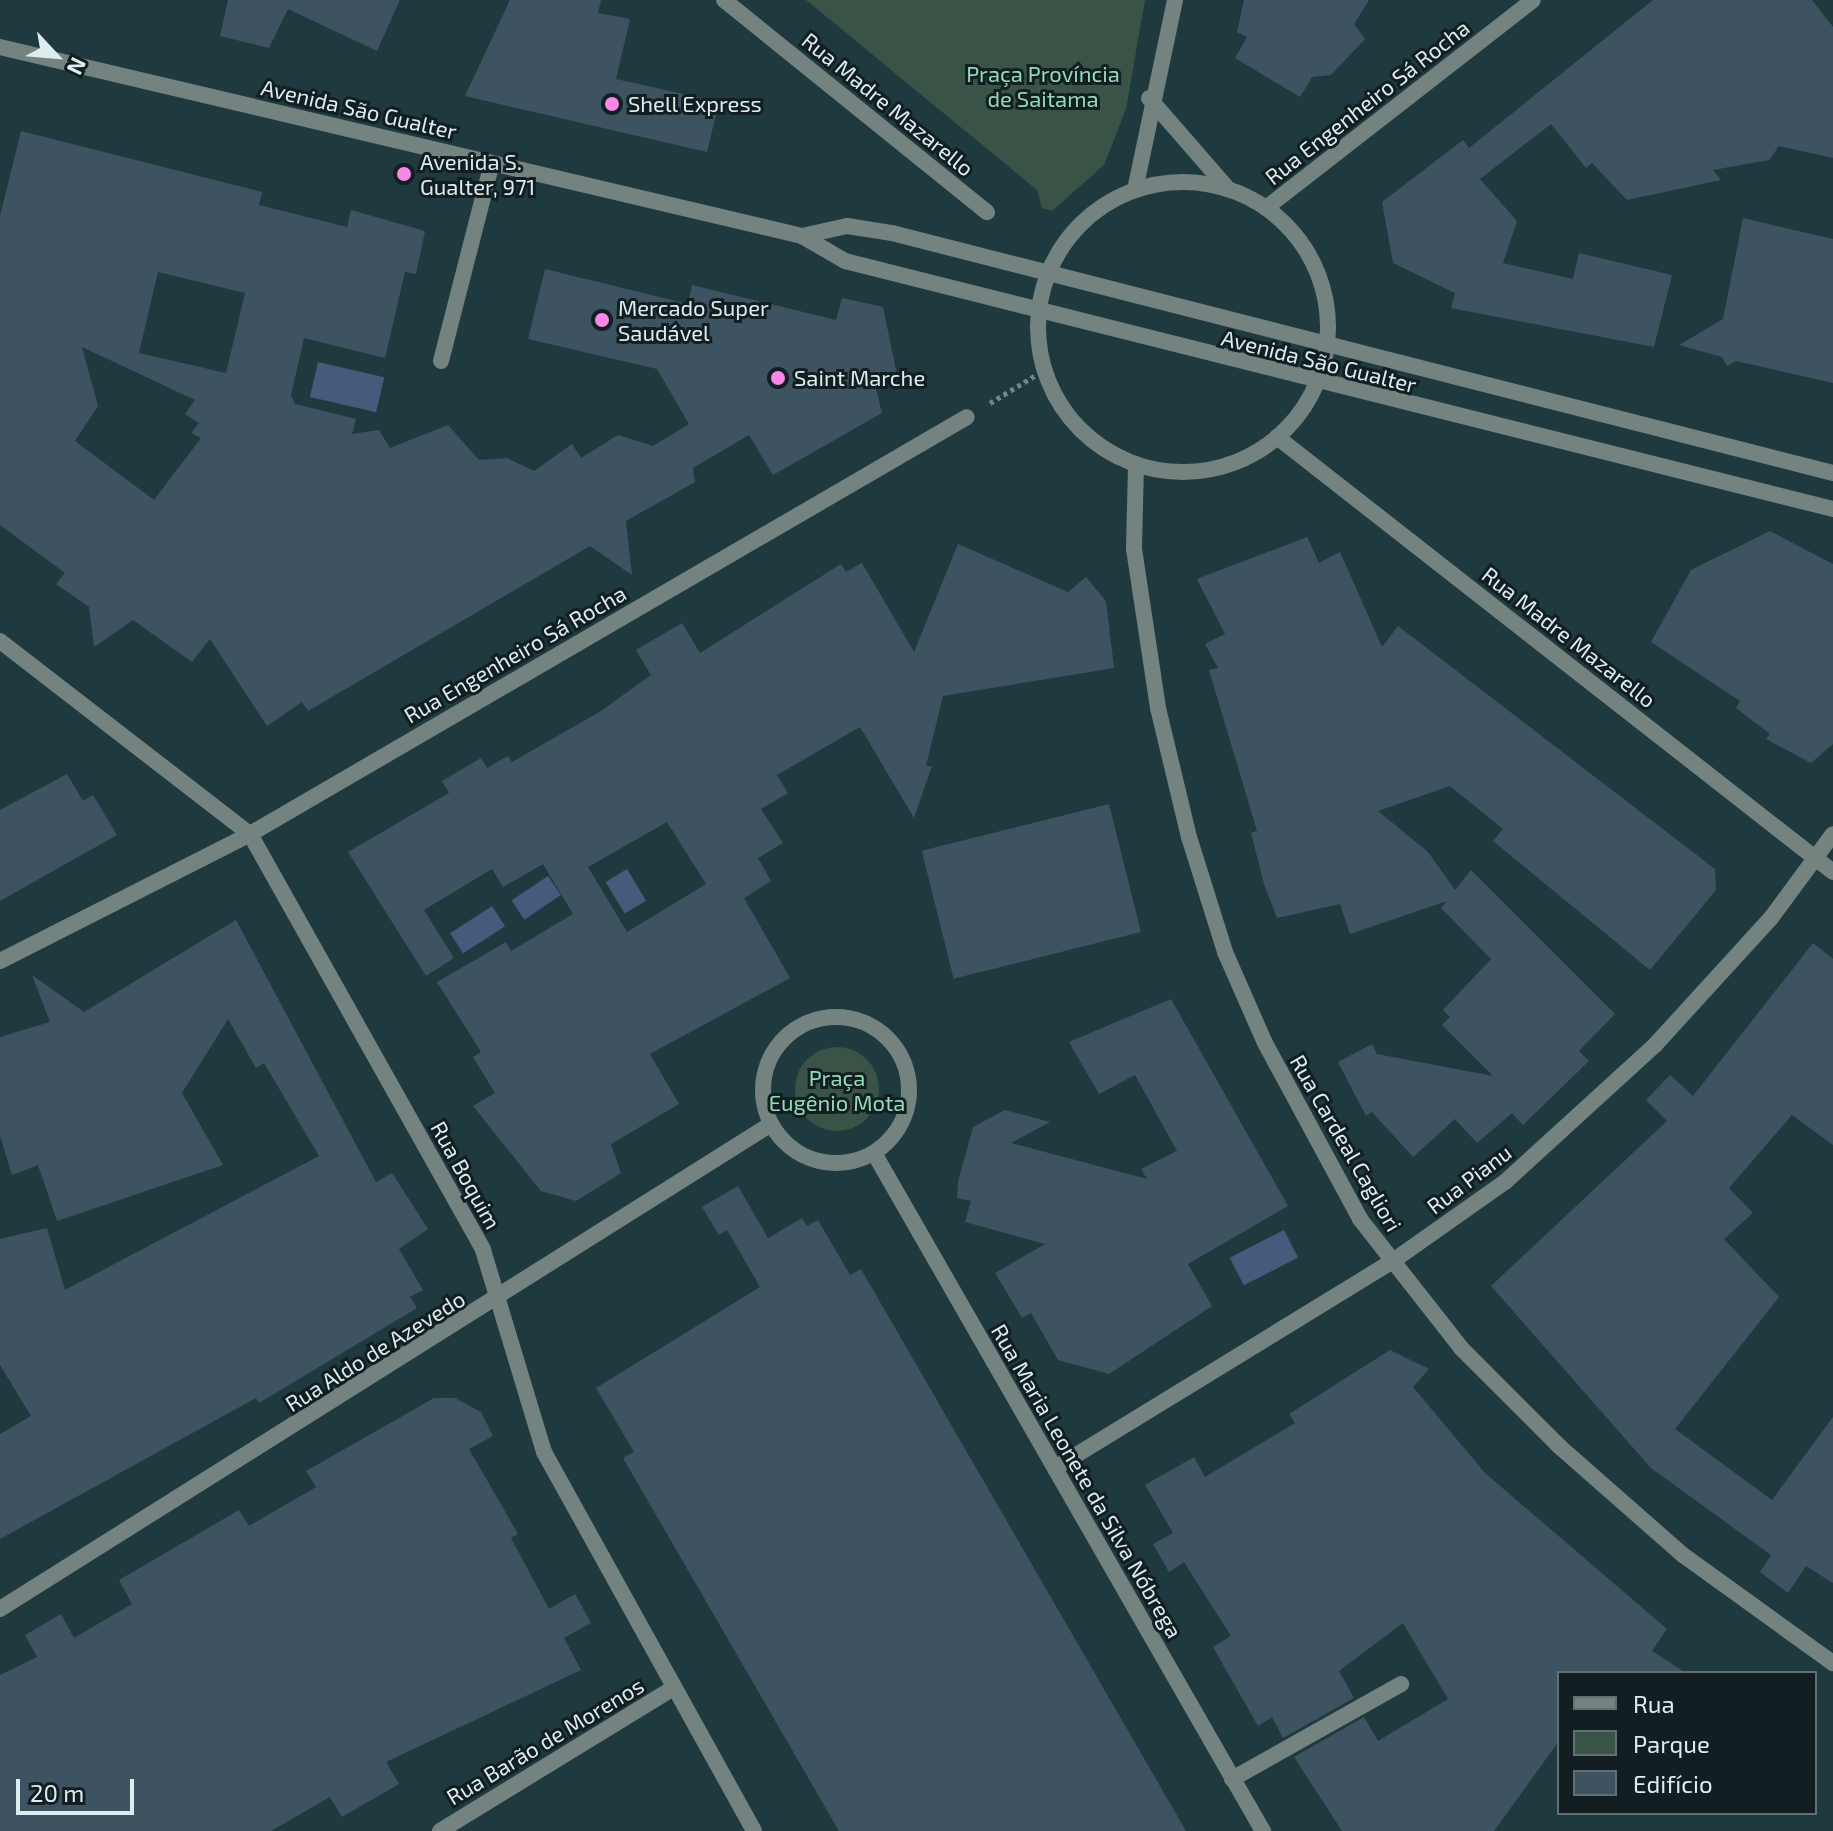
<!DOCTYPE html>
<meta charset="utf-8">
<style>
body{margin:0}
#map{position:relative;width:1833px;height:1831px;overflow:hidden;background:#1e3a3f;font-family:"Exo 2",sans-serif}
div>[style]{position:absolute}
.green>*{inset:0;background:#395447}
.round{border-radius:50%}
.water>*{inset:0;background:#465a7b;transform-origin:0 0}
.building>*{inset:0;background:#3d5361;transform-origin:0 0}
.path>*{height:5px;margin-top:-2.5px;transform-origin:0;background:repeating-linear-gradient(90deg,#6f868a 0 4px,transparent 0 8px)}
.service>*{height:16px;margin:-8px;padding:0 8px;transform-origin:8px;border-radius:8px;background:#748280}
.minor>*{height:16px;margin:-8px;padding:0 8px;transform-origin:8px;border-radius:8px;background:#748280}
.minor>.ring{margin:-8px;padding:0;box-sizing:content-box;background:none;border:16px solid #748280;border-radius:50%}
.tertiary>*{height:16px;margin:-8px;padding:0 8px;transform-origin:8px;border-radius:8px;background:#748280}
.dots>*{width:22px;height:22px;translate:-50% -50%;box-sizing:border-box;border:4px solid #121e21;border-radius:50%}
span{translate:-50% -50%;white-space:nowrap;text-align:center;line-height:1.15;-webkit-text-stroke:6px #121e21;paint-order:stroke}
.park-label{font-size:22px;color:#92dbb7}
.street-label{font-size:22px;color:#dcecef}
.poi-label{font-size:22px;color:#dcecef}
.left{translate:0 -50%;text-align:left}
.legend{position:absolute;left:1557px;top:1671px;width:260px;height:144px;box-sizing:border-box;background:#121e21;border:2px solid #637073;margin:0;padding:10px 14px;list-style:none;font-size:24px;color:#dcecef}
.legend li{display:flex;align-items:center;gap:16px;height:40px}
.legend b{width:40px;border:2px solid #637073}
.north{position:absolute;left:16px;top:16px;width:80px;height:80px;-webkit-text-stroke:6px #121e21;paint-order:stroke;rotate:116deg;font-size:22px;font-weight:700;line-height:32px;text-align:center;color:#dcecef}
.north::after{content:'';display:block;margin:auto;width:28px;height:36px;background:#dcecef;clip-path:polygon(50% 0,100% 100%,50% 72%,0 100%)}
.scale{position:absolute;left:16px;top:1779px;width:118px;height:36px;box-sizing:border-box;border:4px solid #dcecef;border-top:0;padding-left:10px;font-size:24px;line-height:28px;white-space:nowrap;color:#dcecef;-webkit-text-stroke:6px #121e21;paint-order:stroke}
</style>
<div id="map">
<div class="green">
<div style="clip-path:polygon(806px 0,1145px 0,1126px 109px,1104px 165px,1052px 211px,1042px 208px,1037px 190px)"></div>
<div class="round" style="left:795px;top:1047px;width:84px;height:84px"></div>
</div>
<div class="water">
<div style="left:318px;top:362px;width:68px;height:36px;rotate:13deg"></div>
<div style="left:627px;top:869px;width:37px;height:25px;rotate:59deg"></div>
<div style="left:548px;top:876px;width:23px;height:44px;rotate:56deg"></div>
<div style="left:492px;top:906px;width:24px;height:50px;rotate:57deg"></div>
<div style="left:1284px;top:1230px;width:31px;height:61px;rotate:63deg"></div>
</div>
<div class="building">
<div style="clip-path:polygon(228px 0,400px 0,377px 51px,288px 9px,269px 48px,220px 36px)"></div>
<div style="clip-path:polygon(510px 0,601px 0,598px 13px,630px 19px,616px 79px,719px 102px,707px 152px,465px 96px)"></div>
<div style="clip-path:polygon(1244px 0,1369px 0,1354px 24px,1365px 39px,1331px 75px,1312px 77px,1300px 97px,1235px 58px,1247px 37px,1237px 32px)"></div>
<div style="clip-path:polygon(1653px 0,1812px 0,1833px 27px,1833px 158px,1779px 146px,1769px 160px,1713px 170px,1721px 180px,1627px 200px,1592px 163px,1586px 168px,1551px 124px,1480px 179px,1517px 221px,1503px 263px,1573px 279px,1579px 253px,1672px 275px,1654px 347px,1451px 308px,1455px 293px,1393px 263px,1382px 202px,1463px 140px,1469px 148px)"></div>
<div style="clip-path:polygon(evenodd,21px 131px,262px 192px,259px 205px,347px 227px,351px 210px,425px 231px,416px 274px,405px 272px,385px 358px,304px 338px,291px 395px,295px 404px,356px 419px,352px 434px,379px 430px,390px 448px,448px 425px,479px 460px,507px 458px,534px 471px,572px 444px,581px 458px,618px 435px,653px 446px,689px 424px,657px 369px,528px 339px,545px 269px,688px 304px,692px 285px,836px 320px,842px 298px,883px 307px,897px 375px,874px 381px,882px 413px,773px 475px,749px 435px,693px 468px,695px 482px,626px 521px,632px 575px,590px 546px,308px 711px,302px 702px,267px 726px,210px 639px,192px 662px,133px 620px,94px 647px,89px 607px,56px 584px,65px 573px,0 525px,0 216px,21px 131px,158px 272px,245px 293px,226px 373px,139px 353px,158px 272px,21px 131px,82px 347px,195px 400px,185px 414px,199px 423px,191px 433px,201px 438px,154px 500px,75px 441px,98px 406px,82px 347px)"></div>
<div style="clip-path:polygon(1743px 218px,1833px 239px,1833px 383px,1736px 361px,1727px 366px,1722px 357px,1679px 345px,1723px 319px)"></div>
<div style="clip-path:polygon(1770px 531px,1833px 564px,1833px 744px,1811px 763px,1766px 739px,1770px 734px,1736px 708px,1740px 701px,1651px 642px,1691px 570px)"></div>
<div style="clip-path:polygon(1307px 537px,1319px 563px,1340px 552px,1382px 647px,1398px 626px,1715px 869px,1716px 890px,1650px 970px,1493px 841px,1503px 829px,1450px 786px,1378px 811px,1428px 852px,1455px 890px,1471px 870px,1615px 1014px,1579px 1051px,1589px 1061px,1523px 1125px,1512px 1113px,1477px 1143px,1455px 1119px,1413px 1157px,1372px 1112px,1366px 1116px,1338px 1062px,1372px 1044px,1377px 1054px,1493px 1076px,1442px 1025px,1450px 1017px,1443px 1010px,1491px 959px,1441px 908px,1447px 901px,1350px 934px,1340px 904px,1277px 918px,1264px 884px,1251px 833px,1257px 831px,1209px 670px,1218px 668px,1205px 644px,1225px 634px,1197px 579px)"></div>
<div style="clip-path:polygon(evenodd,958px 544px,1068px 592px,1086px 577px,1106px 601px,1114px 668px,943px 696px,926px 766px,932px 766px,914px 818px,860px 727px,777px 775px,788px 793px,761px 809px,783px 843px,758px 858px,771px 881px,744px 898px,790px 978px,650px 1054px,679px 1104px,611px 1144px,621px 1173px,576px 1201px,541px 1191px,473px 1106px,495px 1093px,473px 1057px,481px 1052px,437px 982px,506px 942px,511px 951px,573px 914px,543px 864px,503px 887px,492px 869px,424px 910px,454px 958px,426px 976px,348px 852px,449px 793px,442px 781px,481px 758px,487px 768px,508px 756px,512px 762px,601px 711px,651px 675px,636px 650px,682px 623px,700px 653px,841px 564px,846px 572px,862px 563px,914px 652px,958px 544px,667px 822px,706px 884px,627px 932px,588px 867px,667px 822px)"></div>
<div style="clip-path:polygon(67px 774px,83px 801px,93px 795px,117px 835px,0 901px,0 810px)"></div>
<div style="left:1109px;top:804px;width:132px;height:193px;rotate:76deg"></div>
<div style="clip-path:polygon(236px 920px,376px 1182px,392px 1173px,428px 1229px,399px 1249px,423px 1290px,410px 1297px,417px 1308px,259px 1403px,256px 1398px,0 1539px,0 1434px,31px 1416px,0 1365px,0 1239px,47px 1228px,65px 1290px,319px 1156px,264px 1063px,256px 1068px,228px 1019px,182px 1093px,223px 1165px,57px 1221px,38px 1165px,12px 1175px,0 1136px,0 1037px,50px 1022px,32px 975px,84px 1012px)"></div>
<div style="clip-path:polygon(1813px 943px,1833px 959px,1833px 1145px,1792px 1115px,1729px 1188px,1753px 1213px,1724px 1239px,1779px 1297px,1675px 1429px,1772px 1500px,1833px 1417px,1833px 1583px,1806px 1566px,1788px 1593px,1760px 1572px,1771px 1555px,1651px 1468px,1491px 1286px,1667px 1121px,1646px 1100px,1670px 1075px,1693px 1096px)"></div>
<div style="clip-path:polygon(1171px 999px,1288px 1206px,1188px 1264px,1212px 1306px,1109px 1374px,1058px 1360px,1031px 1313px,1022px 1318px,995px 1273px,1045px 1244px,965px 1222px,971px 1201px,957px 1198px,958px 1182px,973px 1127px,1005px 1110px,1050px 1122px,1011px 1143px,1147px 1179px,1141px 1169px,1177px 1151px,1135px 1075px,1099px 1094px,1069px 1042px)"></div>
<div style="clip-path:polygon(738px 1186px,768px 1238px,802px 1218px,807px 1226px,818px 1220px,850px 1275px,861px 1269px,1186px 1831px,839px 1831px,623px 1458px,634px 1452px,596px 1388px,760px 1287px,727px 1230px,719px 1235px,702px 1207px)"></div>
<div style="clip-path:polygon(1390px 1350px,1429px 1369px,1413px 1387px,1485px 1473px,1667px 1629px,1652px 1651px,1686px 1673px,1559px 1673px,1559px 1741px,1494px 1831px,1342px 1831px,1294px 1757px,1364px 1717px,1378px 1741px,1448px 1699px,1403px 1623px,1339px 1671px,1354px 1698px,1283px 1738px,1272px 1717px,1258px 1726px,1213px 1647px,1231px 1636px,1184px 1562px,1169px 1572px,1153px 1544px,1173px 1533px,1145px 1485px,1194px 1457px,1205px 1477px,1295px 1423px,1289px 1414px)"></div>
<div style="clip-path:polygon(434px 1398px,455px 1398px,481px 1412px,493px 1436px,469px 1449px,518px 1534px,511px 1538px,549px 1609px,575px 1594px,591px 1623px,564px 1638px,581px 1670px,386px 1762px,399px 1784px,342px 1817px,330px 1797px,271px 1831px,0 1831px,0 1675px,37px 1657px,25px 1635px,61px 1614px,74px 1638px,132px 1604px,119px 1580px,239px 1510px,249px 1526px,316px 1487px,306px 1471px)"></div>
</div>
<div class="path">
<div style="left:990px;top:403px;width:63px;rotate:-31.4deg"></div>
</div>
<div class="service">
<div style="left:441px;top:361px;width:204px;rotate:-75.6deg"></div>
</div>
<div class="minor">
<div style="left:724px;top:0;width:338px;rotate:38.9deg"></div>
<div style="left:1149px;top:98px;width:121px;rotate:49deg"></div>
<div class="ring" style="left:1038px;top:182px;width:274px;height:274px"></div>
<div style="left:1135px;top:190px;width:194px;rotate:-78.1deg"></div>
<div style="left:1266px;top:208px;width:338px;rotate:-37.9deg"></div>
<div style="left:1277px;top:437px;width:706px;rotate:38.04deg"></div>
<div style="left:1136px;top:465px;width:84px;rotate:91.4deg"></div>
<div style="left:1134px;top:549px;width:161px;rotate:81.4deg"></div>
<div style="left:1158px;top:708px;width:133px;rotate:76.5deg"></div>
<div style="left:1189px;top:837px;width:121px;rotate:72.6deg"></div>
<div style="left:1225px;top:952px;width:99px;rotate:66.3deg"></div>
<div style="left:1265px;top:1043px;width:200px;rotate:61.6deg"></div>
<div style="left:1360px;top:1219px;width:164px;rotate:51.9deg"></div>
<div style="left:1461px;top:1348px;width:140px;rotate:45deg"></div>
<div style="left:1560px;top:1447px;width:164px;rotate:41.3deg"></div>
<div style="left:1683px;top:1555px;width:185px;rotate:35.8deg"></div>
<div style="left:0;top:641px;width:316px;rotate:37.7deg"></div>
<div style="left:250px;top:834px;width:477px;rotate:60.7deg"></div>
<div style="left:483px;top:1250px;width:211px;rotate:73.2deg"></div>
<div style="left:544px;top:1452px;width:433px;rotate:61deg"></div>
<div style="left:0;top:961px;width:280px;rotate:-26.9deg"></div>
<div style="left:250px;top:834px;width:829px;rotate:-30.18deg"></div>
<div class="ring" style="left:763px;top:1017px;width:130px;height:130px"></div>
<div style="left:874px;top:1153px;width:782px;rotate:60.16deg"></div>
<div style="left:1055px;top:1468px;width:393px;rotate:-31.5deg"></div>
<div style="left:1390px;top:1263px;width:141px;rotate:-35.2deg"></div>
<div style="left:1505px;top:1182px;width:203px;rotate:-42.4deg"></div>
<div style="left:1655px;top:1045px;width:172px;rotate:-47.6deg"></div>
<div style="left:1771px;top:918px;width:104px;rotate:-53.6deg"></div>
<div style="left:0;top:1609px;width:911px;rotate:-32.17deg"></div>
<div style="left:1232px;top:1779px;width:194px;rotate:-29.3deg"></div>
<div style="left:440px;top:1831px;width:273px;rotate:-31.5deg"></div>
</div>
<div class="tertiary">
<div style="left:0;top:47px;width:824px;rotate:13.26deg"></div>
<div style="left:802px;top:236px;width:50px;rotate:30.2deg"></div>
<div style="left:845px;top:261px;width:1019px;rotate:14.09deg"></div>
<div style="left:802px;top:236px;width:46px;rotate:-12.5deg"></div>
<div style="left:847px;top:226px;width:46px;rotate:8.8deg"></div>
<div style="left:892px;top:233px;width:971px;rotate:14.31deg"></div>
</div>
<div class="dots">
<div style="left:612px;top:104px;background:#f987e8"></div>
<div style="left:404px;top:174px;background:#f987e8"></div>
<div style="left:602px;top:320px;background:#f987e8"></div>
<div style="left:778px;top:378px;background:#f987e8"></div>
</div>
<div class="park-label">
<span style="left:1043px;top:86px">Praça Província<br>de Saitama</span>
<span style="left:837px;top:1090px">Praça<br>Eugênio Mota</span>
</div>
<div class="street-label">
<span style="left:1367px;top:102px;rotate:-38deg">Rua Engenheiro Sá Rocha</span>
<span style="left:888px;top:104px;rotate:39deg">Rua Madre Mazarello</span>
<span style="left:359px;top:109px;rotate:13deg">Avenida São Gualter</span>
<span style="left:1319px;top:361px;rotate:14deg">Avenida São Gualter</span>
<span style="left:1569px;top:637px;rotate:38deg">Rua Madre Mazarello</span>
<span style="left:515px;top:654px;rotate:-30deg">Rua Engenheiro Sá Rocha</span>
<span style="left:1346px;top:1143px;rotate:60deg">Rua Cardeal Cagliori</span>
<span style="left:466px;top:1175px;rotate:61deg">Rua Boquim</span>
<span style="left:1469px;top:1179px;rotate:-37deg">Rua Pianu</span>
<span style="left:375px;top:1351px;rotate:-32deg">Rua Aldo de Azevedo</span>
<span style="left:1087px;top:1481px;rotate:60deg">Rua Maria Leonete da Silva Nóbrega</span>
<span style="left:545px;top:1741px;rotate:-31deg">Rua Barão de Morenos</span>
</div>
<div class="poi-label">
<span class="left" style="left:628px;top:104px">Shell Express</span>
<span class="left" style="left:420px;top:174px">Avenida S.<br>Gualter, 971</span>
<span class="left" style="left:618px;top:320px">Mercado Super<br>Saudável</span>
<span class="left" style="left:794px;top:378px">Saint Marche</span>
</div>
<ul class="legend">
<li><b style="height:10px;background:#748280"></b>Rua</li>
<li><b style="height:22px;background:#395447"></b>Parque</li>
<li><b style="height:22px;background:#3d5361"></b>Edifício</li>
</ul>
<div class="north">N</div>
<div class="scale">20 m</div>
</div>
